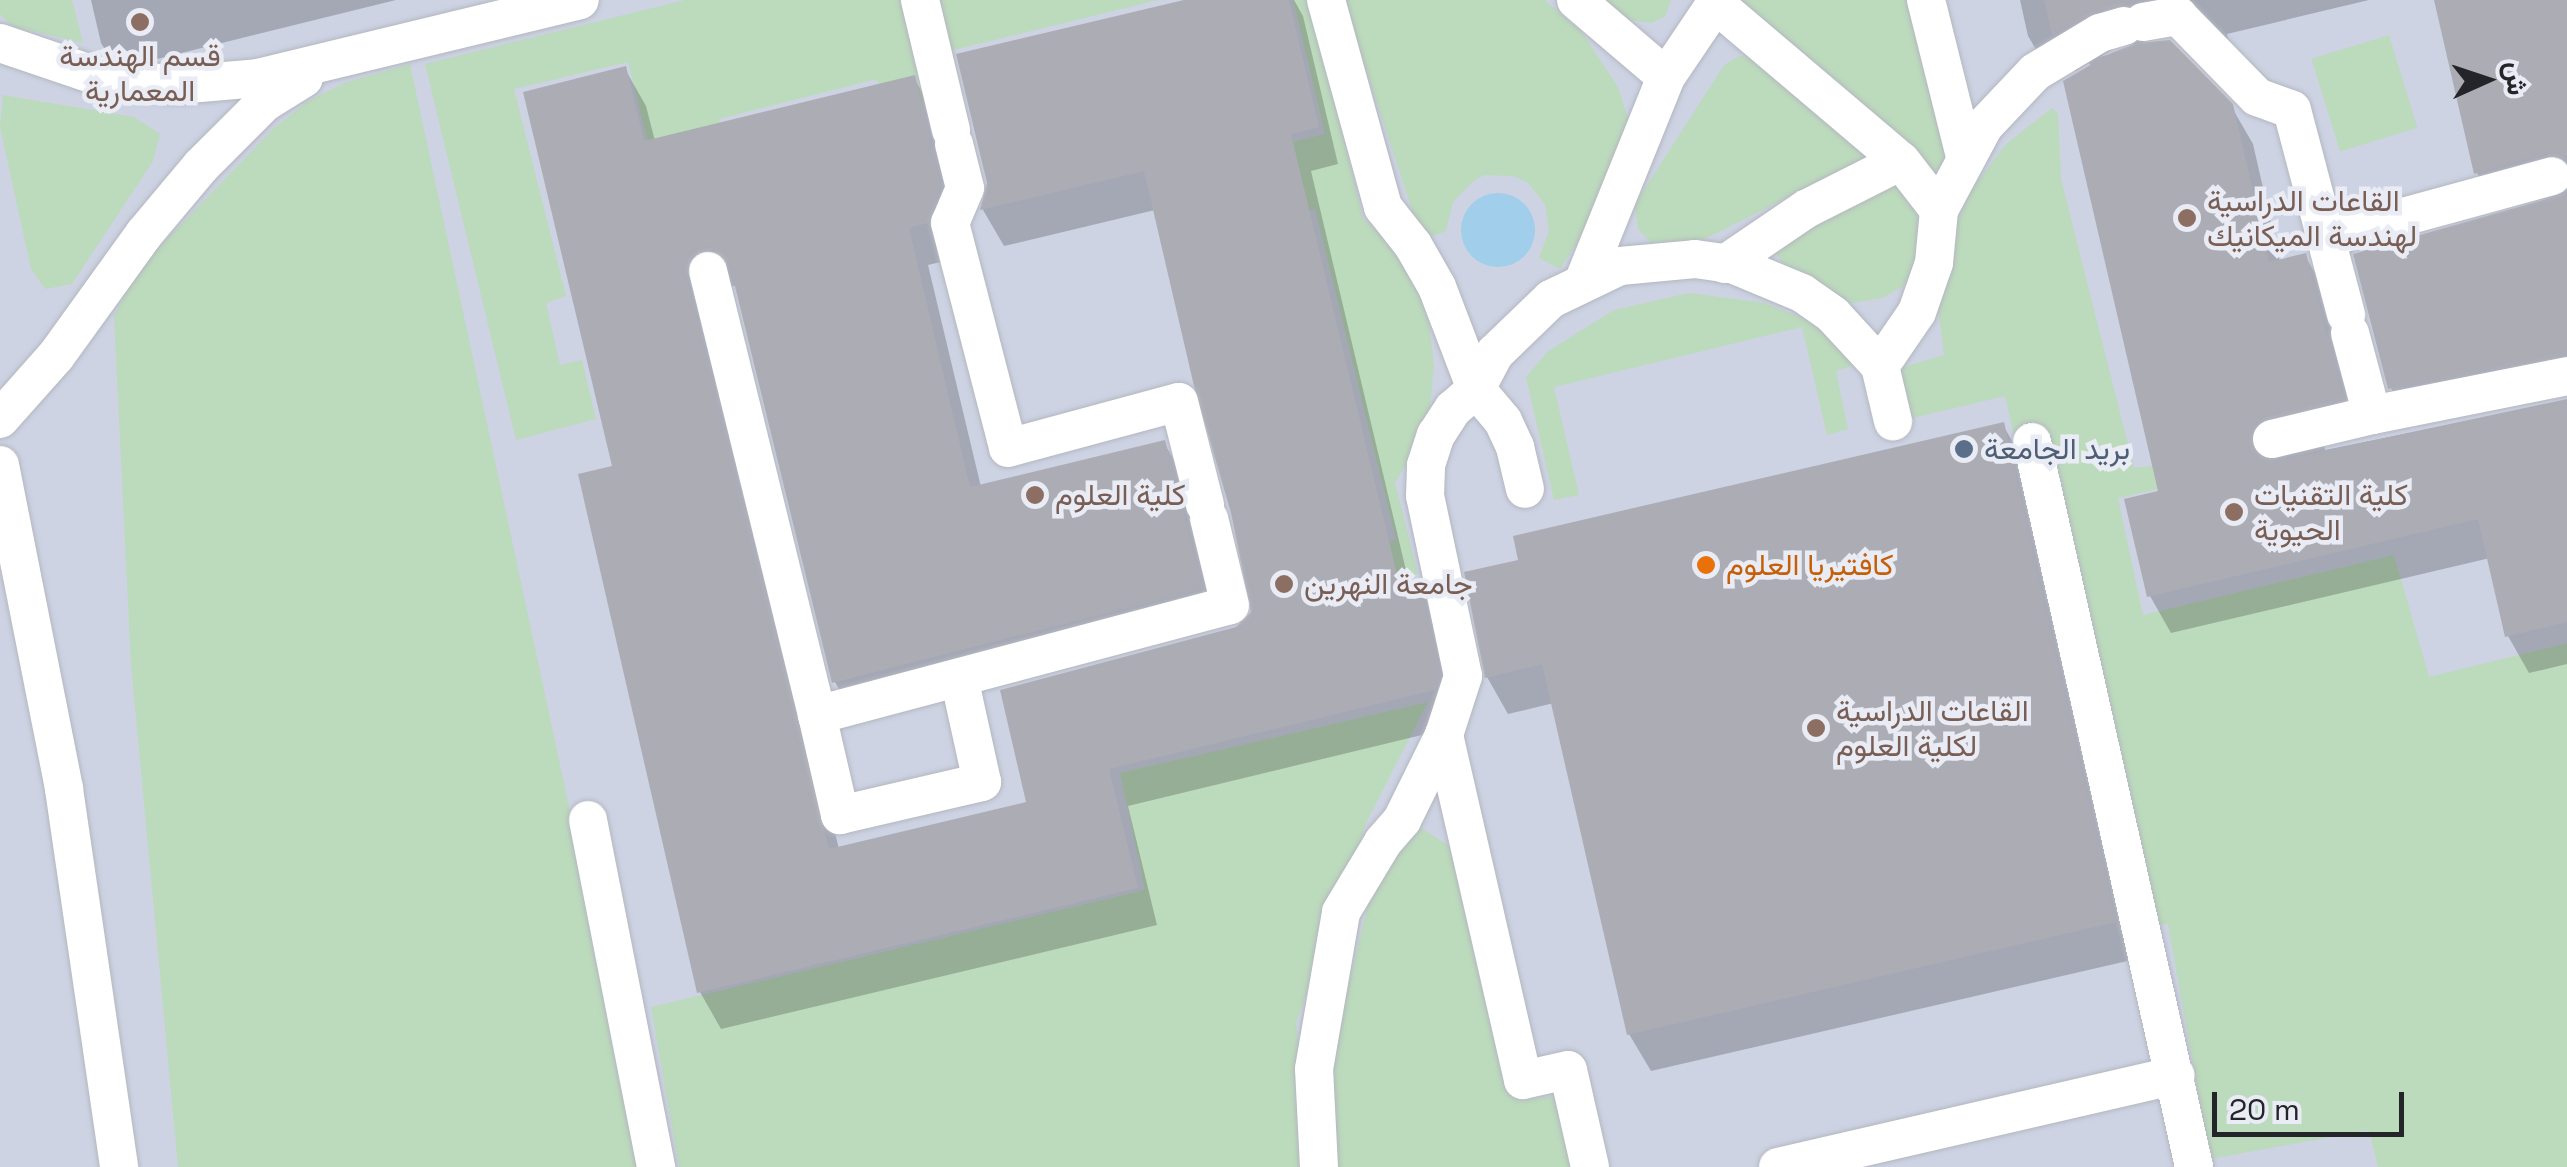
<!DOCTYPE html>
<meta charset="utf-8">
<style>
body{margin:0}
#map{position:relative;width:2567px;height:1167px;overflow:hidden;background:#dcdfe8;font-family:"Space Grotesk",Vazirmatn,sans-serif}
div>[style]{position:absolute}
.built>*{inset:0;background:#cdd3e3;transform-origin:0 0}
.green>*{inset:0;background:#bcdabc;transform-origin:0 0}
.water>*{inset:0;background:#a1ceea}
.round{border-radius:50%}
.shadow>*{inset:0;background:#0003}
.building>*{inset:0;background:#acacb5}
.roads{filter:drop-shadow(0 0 2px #b4b7c0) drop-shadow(0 0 2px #b4b7c0)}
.lane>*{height:38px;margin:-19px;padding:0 19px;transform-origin:19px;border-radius:19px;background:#fff}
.dots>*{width:28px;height:28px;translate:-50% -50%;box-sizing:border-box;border:5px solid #e9ecf5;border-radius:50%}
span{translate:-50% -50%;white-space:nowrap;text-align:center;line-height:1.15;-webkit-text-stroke:9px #e9ecf5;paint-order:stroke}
.education-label{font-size:30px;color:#785e54}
.left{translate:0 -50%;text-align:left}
.service-label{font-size:30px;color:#4e5e75}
.food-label{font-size:30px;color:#c56008}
.north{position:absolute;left:2437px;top:30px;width:100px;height:100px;-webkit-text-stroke:8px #e9ecf5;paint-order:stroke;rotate:87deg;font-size:28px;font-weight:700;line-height:40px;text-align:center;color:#242529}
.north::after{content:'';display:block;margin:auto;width:35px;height:45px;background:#242529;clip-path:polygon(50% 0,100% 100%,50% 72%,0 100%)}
.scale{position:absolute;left:2212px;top:1092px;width:192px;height:45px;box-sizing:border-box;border:5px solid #242529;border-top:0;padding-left:12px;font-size:30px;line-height:35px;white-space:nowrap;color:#242529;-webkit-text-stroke:8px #e9ecf5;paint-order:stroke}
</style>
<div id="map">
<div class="built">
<div style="left:0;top:0;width:2567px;height:1167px"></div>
</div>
<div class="green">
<div style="clip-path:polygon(0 0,72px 0,83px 43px,12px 26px,0 14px)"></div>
<div style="clip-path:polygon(685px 0,1158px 0,941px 53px,937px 97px,904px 106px,892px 138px,877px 79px,719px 119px,732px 173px,656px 176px,628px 62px,514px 89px,566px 296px,546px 303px,560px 365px,582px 360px,596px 419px,516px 440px,425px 64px)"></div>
<div style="clip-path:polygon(1293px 0,1310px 0,1363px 218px,1395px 248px,1416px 283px,1429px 323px,1434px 365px,1430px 407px,1417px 446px,1395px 483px,1418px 574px,1370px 586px,1360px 549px,1396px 540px,1315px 209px,1280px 217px,1263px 149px,1325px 134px)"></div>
<div style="clip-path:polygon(1343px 0,1545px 0,1581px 31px,1618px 87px,1631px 128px,1610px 192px,1560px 269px,1539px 258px,1549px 231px,1545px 204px,1527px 182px,1513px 176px,1484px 175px,1472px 182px,1453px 202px,1446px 231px,1422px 240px)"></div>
<div style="clip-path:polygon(1585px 0,1671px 0,1665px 16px,1652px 23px,1605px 17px)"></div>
<div style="clip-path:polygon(1734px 0,1917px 0,1955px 158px,1930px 174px)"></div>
<div style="left:2389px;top:35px;width:97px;height:81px;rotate:73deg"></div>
<div style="clip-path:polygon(1739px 56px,1755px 58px,1869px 147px,1864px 158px,1737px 223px,1704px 239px,1656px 248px,1638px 229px,1635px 204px,1724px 65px)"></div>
<div style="clip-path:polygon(410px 64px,564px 783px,643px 1167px,178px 1167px,131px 664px,114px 316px,140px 267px,273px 129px,308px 101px,344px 83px)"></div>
<div style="clip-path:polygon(3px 95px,134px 117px,160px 134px,153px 161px,72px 284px,45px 289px,31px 269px,0 127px)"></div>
<div style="clip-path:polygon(2052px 108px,2058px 114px,2061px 179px,2134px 468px,2166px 464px,2171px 486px,2118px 498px,2143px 615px,2394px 555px,2429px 677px,2567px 643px,2567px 1167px,2378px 1167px,2369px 1130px,2210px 1159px,2168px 924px,2127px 929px,2005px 396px,1900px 421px,1890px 371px,1944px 355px,1938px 308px,1946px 248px,1970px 192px,2006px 144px)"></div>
<div style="clip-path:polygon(1893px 185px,1913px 191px,1929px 215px,1909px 283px,1882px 298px,1852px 303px,1822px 296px,1795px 280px,1777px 255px,1777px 242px)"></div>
<div style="clip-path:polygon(1689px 293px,1765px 303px,1804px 319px,1834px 340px,1858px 364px,1836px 371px,1848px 429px,1827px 435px,1802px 327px,1554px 387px,1579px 495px,1554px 500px,1526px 377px,1548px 351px,1614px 310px)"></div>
<div style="clip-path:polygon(1428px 702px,1367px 821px,1296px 1023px,1314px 1167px,679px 1167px,651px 1007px,1145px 890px,1120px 773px)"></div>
<div style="clip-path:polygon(1420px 827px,1452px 848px,1519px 1100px,1559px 1096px,1577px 1167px,1334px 1167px,1327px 1069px,1376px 873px,1395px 843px)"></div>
</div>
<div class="water">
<div class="round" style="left:1461px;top:193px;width:74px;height:74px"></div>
</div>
<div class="shadow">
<div style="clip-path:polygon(91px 0,396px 0,117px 69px,101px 43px)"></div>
<div style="clip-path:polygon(1194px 0,1294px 0,1303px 16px,1338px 164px,1311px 171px,1410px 587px,1419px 585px,1440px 622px,1455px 727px,1128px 806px,1157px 925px,721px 1029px,700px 992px,616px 468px,625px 69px,646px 106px,655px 141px,914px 78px,935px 115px,961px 225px,949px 260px,928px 265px,981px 487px,1164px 443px,1186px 480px,1222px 626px,856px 719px,835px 682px,737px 285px,712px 292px,706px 315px,839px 849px,1029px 804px,1254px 613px,1233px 512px,1155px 210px,1004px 246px,983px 210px,989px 183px)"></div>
<div style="clip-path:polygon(evenodd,2020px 0,2369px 0,2227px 34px,2231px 51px,2197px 30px,2143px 42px,2144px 45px,2231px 106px,2253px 144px,2280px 262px,2305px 256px,2327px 293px,2364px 436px,2324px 446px,2325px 450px,2567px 401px,2567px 664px,2529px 673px,2508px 636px,2490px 558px,2171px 633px,2150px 596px,2162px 493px,2092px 67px,2089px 63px,2076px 71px,2050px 73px,2028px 36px,2020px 0,2134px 44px,2135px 47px,2100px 57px,2115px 48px,2134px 44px)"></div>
<div style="clip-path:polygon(2437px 0,2567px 0,2567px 394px,2412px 425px,2391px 388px,2558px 200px,2557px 196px,2498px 210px,2477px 173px)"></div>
<div style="clip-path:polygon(2003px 425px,2024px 462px,2136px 959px,1651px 1071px,1629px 1034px,1554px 703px,1508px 714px,1487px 677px,1521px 561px)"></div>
</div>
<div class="building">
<div style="clip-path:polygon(1184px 0,1289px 0,1319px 127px,1291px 134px,1400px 587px,1420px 583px,1440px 675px,1435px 690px,1109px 769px,1138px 888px,697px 993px,578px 474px,612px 466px,523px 92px,626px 66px,644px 141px,915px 75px,941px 186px,928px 223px,909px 228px,970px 487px,1165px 440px,1203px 589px,832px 683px,730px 266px,713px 249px,692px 256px,686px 276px,829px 849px,1026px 802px,1000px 690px,1236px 627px,1251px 612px,1231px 513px,1194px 386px,1144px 171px,980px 210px,987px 183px,956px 54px)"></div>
<div style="clip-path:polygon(2044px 0,2139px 0,2093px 12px,2052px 35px)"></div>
<div style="clip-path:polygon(2434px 0,2567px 0,2567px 159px,2546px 154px,2474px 174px)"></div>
<div style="clip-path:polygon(2170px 40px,2233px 104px,2269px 262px,2306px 253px,2344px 399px,2257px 422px,2250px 434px,2255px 454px,2277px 461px,2567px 399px,2567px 622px,2505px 637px,2478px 519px,2147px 597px,2124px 499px,2158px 491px,2063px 81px,2109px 54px,2137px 43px)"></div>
<div style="clip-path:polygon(2567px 193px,2567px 354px,2388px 389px,2353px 254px)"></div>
<div style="clip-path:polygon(2004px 422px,2116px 922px,1627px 1035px,1542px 664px,1485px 678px,1464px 572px,1518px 560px,1513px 536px)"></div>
</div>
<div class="roads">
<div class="lane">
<div style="left:920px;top:0;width:134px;rotate:76.6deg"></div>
<div style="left:1326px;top:0;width:215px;rotate:74.6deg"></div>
<div style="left:1383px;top:207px;width:48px;rotate:51.7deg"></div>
<div style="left:1413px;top:245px;width:48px;rotate:60.3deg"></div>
<div style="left:1437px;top:287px;width:109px;rotate:69.1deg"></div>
<div style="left:1476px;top:389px;width:42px;rotate:49.8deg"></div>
<div style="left:1503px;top:421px;width:29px;rotate:65deg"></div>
<div style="left:1515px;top:447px;width:43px;rotate:76.6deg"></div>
<div style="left:1576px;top:0;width:118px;rotate:40.5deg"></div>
<div style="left:1926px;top:0;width:161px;rotate:76deg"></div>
<div style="left:1718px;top:6px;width:240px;rotate:40.3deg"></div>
<div style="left:1901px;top:161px;width:62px;rotate:52.2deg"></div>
<div style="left:2143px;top:22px;width:36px;rotate:-10deg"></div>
<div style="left:2178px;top:16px;width:113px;rotate:45.7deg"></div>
<div style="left:2257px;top:97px;width:37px;rotate:20deg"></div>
<div style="left:2292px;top:110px;width:212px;rotate:75.2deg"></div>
<div style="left:0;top:43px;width:102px;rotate:18.8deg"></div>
<div style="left:97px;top:76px;width:81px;rotate:6.4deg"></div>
<div style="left:177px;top:85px;width:81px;rotate:-4.9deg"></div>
<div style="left:258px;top:78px;width:331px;rotate:-13.6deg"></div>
<div style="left:954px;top:144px;width:45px;rotate:76deg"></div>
<div style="left:965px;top:188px;width:38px;rotate:113deg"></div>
<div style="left:950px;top:223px;width:232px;rotate:75.5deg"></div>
<div style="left:1008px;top:448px;width:177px;rotate:-15.1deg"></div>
<div style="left:1179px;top:402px;width:106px;rotate:75.8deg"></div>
<div style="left:2326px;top:238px;width:234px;rotate:-15.3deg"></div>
<div style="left:1725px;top:264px;width:98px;rotate:-34.2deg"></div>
<div style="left:1806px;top:209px;width:106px;rotate:-26.8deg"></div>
<div style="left:708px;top:271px;width:457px;rotate:76.2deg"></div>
<div style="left:817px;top:715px;width:427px;rotate:-14.9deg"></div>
<div style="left:1230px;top:605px;width:89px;rotate:-103.6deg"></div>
<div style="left:1584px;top:280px;width:219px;rotate:-68deg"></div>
<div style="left:1666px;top:77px;width:93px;rotate:-56deg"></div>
<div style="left:2350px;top:333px;width:85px;rotate:75deg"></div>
<div style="left:2372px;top:415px;width:199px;rotate:-11.3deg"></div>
<div style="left:1880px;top:366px;width:65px;rotate:-55.6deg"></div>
<div style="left:1917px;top:312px;width:52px;rotate:-70.9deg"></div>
<div style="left:1934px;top:263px;width:53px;rotate:-84.6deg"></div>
<div style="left:1939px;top:210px;width:95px;rotate:-61.8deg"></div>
<div style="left:1984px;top:126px;width:74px;rotate:-46.6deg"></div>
<div style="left:2035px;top:72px;width:76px;rotate:-31deg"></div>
<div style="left:2100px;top:33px;width:25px;rotate:-16deg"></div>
<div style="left:0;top:419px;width:84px;rotate:-48.4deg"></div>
<div style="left:56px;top:356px;width:150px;rotate:-54.2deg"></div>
<div style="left:144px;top:234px;width:89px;rotate:-50deg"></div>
<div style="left:201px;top:166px;width:89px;rotate:-45deg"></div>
<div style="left:264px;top:103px;width:47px;rotate:-32deg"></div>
<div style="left:2272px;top:439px;width:103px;rotate:-13.5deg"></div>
<div style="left:2032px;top:442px;width:743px;rotate:77.4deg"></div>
<div style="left:0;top:465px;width:330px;rotate:78.8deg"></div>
<div style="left:64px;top:789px;width:382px;rotate:81.7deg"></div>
<div style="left:817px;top:715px;width:103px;rotate:77deg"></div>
<div style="left:840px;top:815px;width:146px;rotate:-13.1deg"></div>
<div style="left:982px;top:782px;width:107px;rotate:-102.4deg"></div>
<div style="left:1444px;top:735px;width:354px;rotate:77.1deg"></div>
<div style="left:1523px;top:1080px;width:46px;rotate:-12.5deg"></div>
<div style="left:1568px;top:1070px;width:99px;rotate:77.2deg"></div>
<div style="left:588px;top:820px;width:354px;rotate:78.9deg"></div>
<div style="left:1319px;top:1167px;width:98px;rotate:-92.9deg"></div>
<div style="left:1314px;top:1069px;width:159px;rotate:-80.2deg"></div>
<div style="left:1341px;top:912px;width:82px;rotate:-59deg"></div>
<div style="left:1383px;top:842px;width:29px;rotate:-49deg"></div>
<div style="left:1402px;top:820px;width:95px;rotate:-63.7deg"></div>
<div style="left:1444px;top:735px;width:62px;rotate:-72.1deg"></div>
<div style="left:1463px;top:676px;width:184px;rotate:-101.9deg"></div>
<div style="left:1425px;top:496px;width:31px;rotate:-88deg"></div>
<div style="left:1426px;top:465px;width:32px;rotate:-72deg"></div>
<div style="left:1436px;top:435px;width:31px;rotate:-57deg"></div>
<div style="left:1453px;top:409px;width:30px;rotate:-41deg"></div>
<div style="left:1476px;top:389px;width:41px;rotate:-62.2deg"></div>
<div style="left:1495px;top:353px;width:78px;rotate:-44deg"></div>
<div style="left:1551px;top:299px;width:76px;rotate:-25.6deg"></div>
<div style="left:1620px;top:266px;width:75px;rotate:-5.3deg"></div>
<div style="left:1695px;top:259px;width:37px;rotate:8deg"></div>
<div style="left:1732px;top:264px;width:76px;rotate:22.5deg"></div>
<div style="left:1802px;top:293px;width:38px;rotate:35deg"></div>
<div style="left:1833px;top:315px;width:69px;rotate:47.3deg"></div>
<div style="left:1880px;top:366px;width:57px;rotate:76.7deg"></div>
<div style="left:1778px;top:1167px;width:408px;rotate:-13deg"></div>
</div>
</div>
<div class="dots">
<div style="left:140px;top:22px;background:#8d6e63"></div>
<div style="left:2187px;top:218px;background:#8d6e63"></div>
<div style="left:1964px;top:449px;background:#5c6f8a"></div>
<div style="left:1035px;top:495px;background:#8d6e63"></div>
<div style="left:2234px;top:512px;background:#8d6e63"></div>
<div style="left:1706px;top:565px;background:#e8710a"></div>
<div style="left:1284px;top:584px;background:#8d6e63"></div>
<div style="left:1816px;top:728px;background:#8d6e63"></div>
</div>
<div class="education-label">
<span style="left:140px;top:73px">قسم الهندسة<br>المعمارية</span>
<span class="left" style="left:2207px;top:218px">القاعات الدراسية<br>لهندسة الميكانيك</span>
<span class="left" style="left:1055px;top:495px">كلية العلوم</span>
<span class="left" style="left:2254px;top:512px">كلية التقنيات<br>الحيوية</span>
<span class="left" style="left:1304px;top:584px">جامعة النهرين</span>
<span class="left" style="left:1836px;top:728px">القاعات الدراسية<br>لكلية العلوم</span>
</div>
<div class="service-label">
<span class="left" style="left:1984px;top:449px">بريد الجامعة</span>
</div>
<div class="food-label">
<span class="left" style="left:1726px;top:565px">كافتيريا العلوم</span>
</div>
<div class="north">ش</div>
<div class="scale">20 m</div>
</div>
